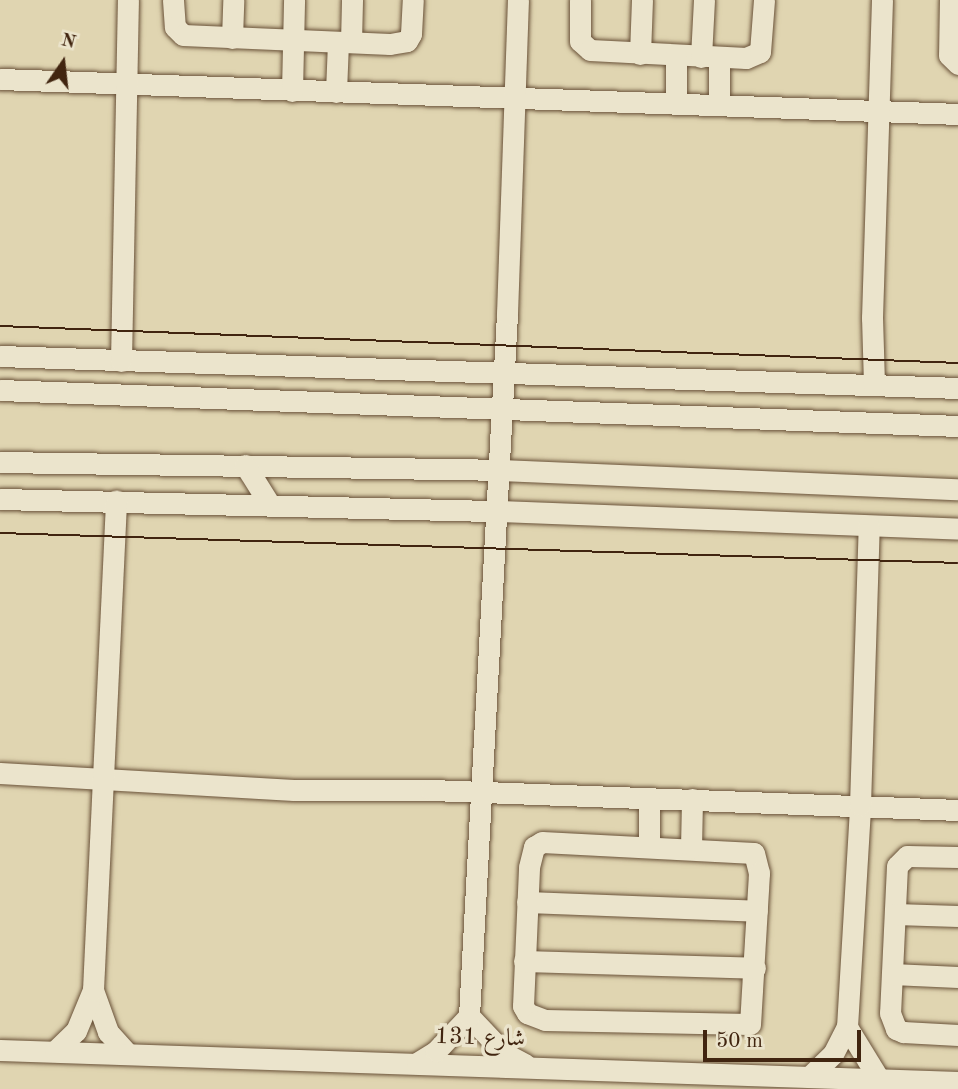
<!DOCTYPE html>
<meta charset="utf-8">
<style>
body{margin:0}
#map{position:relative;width:958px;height:1089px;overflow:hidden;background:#e0d5b1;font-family:"Old Standard TT",Amiri,serif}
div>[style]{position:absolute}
.roads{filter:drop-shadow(0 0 2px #695138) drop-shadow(0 0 2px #695138)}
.minor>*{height:21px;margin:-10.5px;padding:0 10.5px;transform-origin:10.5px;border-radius:10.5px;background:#ebe4cc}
.tram>*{height:2px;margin:-1px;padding:0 1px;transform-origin:1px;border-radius:1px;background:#412510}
span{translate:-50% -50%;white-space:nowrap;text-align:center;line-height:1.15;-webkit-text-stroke:7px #ebe4cc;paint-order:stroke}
.street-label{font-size:24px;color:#412510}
.north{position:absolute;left:28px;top:28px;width:70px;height:70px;-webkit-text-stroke:5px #ebe4cc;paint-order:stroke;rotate:14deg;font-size:19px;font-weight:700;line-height:28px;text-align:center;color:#412510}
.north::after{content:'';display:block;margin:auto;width:24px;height:32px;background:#412510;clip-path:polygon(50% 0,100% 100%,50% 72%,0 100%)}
.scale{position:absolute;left:703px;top:1030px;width:158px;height:32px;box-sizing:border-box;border:4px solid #412510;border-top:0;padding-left:9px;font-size:21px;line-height:24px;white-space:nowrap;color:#412510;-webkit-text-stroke:5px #ebe4cc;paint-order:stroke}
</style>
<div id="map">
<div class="roads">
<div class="minor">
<div style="left:173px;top:0;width:27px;rotate:86deg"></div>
<div style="left:175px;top:27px;width:11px;rotate:45deg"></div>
<div style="left:183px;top:35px;width:207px;rotate:2.5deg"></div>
<div style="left:390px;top:44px;width:17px;rotate:-10deg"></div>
<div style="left:407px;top:41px;width:8px;rotate:-60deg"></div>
<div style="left:411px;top:34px;width:34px;rotate:-87deg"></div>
<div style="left:580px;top:0;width:41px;rotate:90deg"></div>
<div style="left:580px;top:41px;width:13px;rotate:42deg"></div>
<div style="left:590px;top:50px;width:156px;rotate:2.9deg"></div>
<div style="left:746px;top:58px;width:15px;rotate:-23deg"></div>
<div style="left:760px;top:52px;width:52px;rotate:-85.6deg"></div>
<div style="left:950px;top:0;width:55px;rotate:91deg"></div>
<div style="left:949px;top:55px;width:13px;rotate:45deg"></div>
<div style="left:232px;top:38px;width:38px;rotate:-88deg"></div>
<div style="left:351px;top:42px;width:42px;rotate:-88.6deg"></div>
<div style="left:640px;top:54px;width:54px;rotate:-87.9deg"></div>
<div style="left:676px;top:56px;width:46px;rotate:90deg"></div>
<div style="left:701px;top:57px;width:57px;rotate:-87deg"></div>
<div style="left:719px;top:57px;width:48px;rotate:90deg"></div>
<div style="left:0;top:79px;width:959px;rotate:2.09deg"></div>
<div style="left:292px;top:91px;width:91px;rotate:-88.7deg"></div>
<div style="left:336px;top:92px;width:50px;rotate:-87.7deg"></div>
<div style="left:0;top:356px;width:959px;rotate:1.91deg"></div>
<div style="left:121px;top:361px;width:361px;rotate:-88.9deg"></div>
<div style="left:874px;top:384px;width:66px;rotate:-91.7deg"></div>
<div style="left:872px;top:318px;width:318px;rotate:-88.2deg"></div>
<div style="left:0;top:390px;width:959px;rotate:2.15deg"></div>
<div style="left:0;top:462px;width:499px;rotate:0.9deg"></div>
<div style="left:499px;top:470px;width:459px;rotate:2.4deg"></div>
<div style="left:245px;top:465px;width:47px;rotate:58deg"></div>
<div style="left:0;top:499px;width:497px;rotate:1.4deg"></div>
<div style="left:497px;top:511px;width:461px;rotate:2.2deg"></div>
<div style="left:0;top:773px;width:294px;rotate:3.3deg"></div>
<div style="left:294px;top:790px;width:137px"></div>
<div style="left:431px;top:790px;width:527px;rotate:2.17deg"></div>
<div style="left:542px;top:842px;width:212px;rotate:3deg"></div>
<div style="left:754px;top:853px;width:21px;rotate:76deg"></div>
<div style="left:759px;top:873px;width:151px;rotate:93.4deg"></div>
<div style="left:750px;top:1024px;width:205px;rotate:-178.9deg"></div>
<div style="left:545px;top:1020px;width:19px;rotate:-159deg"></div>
<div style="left:527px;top:1013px;width:8px;rotate:-120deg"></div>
<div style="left:523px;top:1006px;width:139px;rotate:-87.5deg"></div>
<div style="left:529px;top:867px;width:21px;rotate:-76deg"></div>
<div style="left:534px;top:847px;width:9px;rotate:-32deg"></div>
<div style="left:649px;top:846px;width:48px;rotate:-90deg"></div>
<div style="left:691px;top:848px;width:49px;rotate:-88.8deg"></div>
<div style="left:958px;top:857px;width:51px;rotate:-178.9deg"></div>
<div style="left:907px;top:856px;width:14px;rotate:135deg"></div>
<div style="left:897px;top:866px;width:147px;rotate:92.7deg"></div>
<div style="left:890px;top:1013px;width:17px;rotate:69deg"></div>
<div style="left:896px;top:1029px;width:8px;rotate:23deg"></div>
<div style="left:903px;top:1032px;width:55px;rotate:3.1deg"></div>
<div style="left:527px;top:902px;width:230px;rotate:2.2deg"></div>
<div style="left:895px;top:914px;width:63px;rotate:1.8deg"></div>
<div style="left:524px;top:961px;width:231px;rotate:1.7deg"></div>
<div style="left:892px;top:974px;width:66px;rotate:2.6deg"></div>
<div style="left:93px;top:990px;width:45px;rotate:70.3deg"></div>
<div style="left:108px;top:1032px;width:27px;rotate:48deg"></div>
<div style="left:469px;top:1016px;width:51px;rotate:46.6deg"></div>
<div style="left:504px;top:1053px;width:24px;rotate:28deg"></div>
<div style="left:847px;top:1027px;width:61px;rotate:58.4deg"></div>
<div style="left:0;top:1050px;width:959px;rotate:1.91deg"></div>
<div style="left:55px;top:1051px;width:29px;rotate:-44deg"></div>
<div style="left:76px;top:1031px;width:44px;rotate:-67.5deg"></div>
<div style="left:93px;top:990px;width:490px;rotate:-87.3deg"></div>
<div style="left:417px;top:1063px;width:22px;rotate:-32deg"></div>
<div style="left:436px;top:1051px;width:48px;rotate:-46.7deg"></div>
<div style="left:469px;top:1016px;width:703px;rotate:-86.9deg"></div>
<div style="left:507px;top:314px;width:314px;rotate:-88deg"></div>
<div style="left:809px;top:1077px;width:33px;rotate:-44deg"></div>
<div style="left:833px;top:1054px;width:30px;rotate:-63deg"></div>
<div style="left:847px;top:1027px;width:222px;rotate:-86.6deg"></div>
<div style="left:860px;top:805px;width:279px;rotate:-88.2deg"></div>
</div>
</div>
<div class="tram">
<div style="left:0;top:326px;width:959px;rotate:2.21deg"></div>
<div style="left:0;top:533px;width:958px;rotate:1.79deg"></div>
</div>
<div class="street-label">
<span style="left:480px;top:1039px;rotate:2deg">شارع 131</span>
</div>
<div class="north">N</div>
<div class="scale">50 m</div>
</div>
